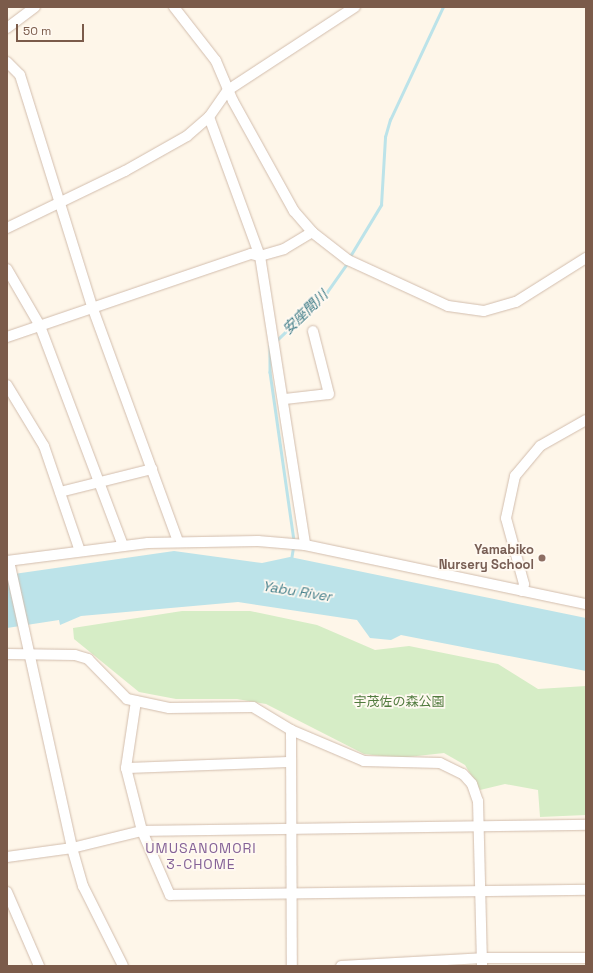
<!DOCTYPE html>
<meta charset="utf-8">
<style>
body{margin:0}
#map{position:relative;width:593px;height:973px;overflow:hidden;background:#fef6e9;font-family:"Space Grotesk","Noto Sans JP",sans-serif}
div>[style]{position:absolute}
.green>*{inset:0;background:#d6edc6}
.water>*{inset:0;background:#bce3e9}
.stream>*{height:2.5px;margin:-1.25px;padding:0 1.25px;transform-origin:1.25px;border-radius:1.25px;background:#bce3e9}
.roads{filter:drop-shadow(0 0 1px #d2bdad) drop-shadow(0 0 1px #d2bdad)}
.minor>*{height:10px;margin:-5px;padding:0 5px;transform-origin:5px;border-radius:5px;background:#fff}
.dots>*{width:11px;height:11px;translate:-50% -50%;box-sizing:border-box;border:2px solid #fff9f1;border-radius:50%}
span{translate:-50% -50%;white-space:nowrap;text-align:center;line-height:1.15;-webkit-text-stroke:3.5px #fff9f1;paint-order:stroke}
.education-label{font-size:13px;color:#785e54;font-weight:700}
.right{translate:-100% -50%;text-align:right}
.park-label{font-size:13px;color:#517b3e}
.water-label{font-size:14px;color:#3f7c88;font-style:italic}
.neighbourhood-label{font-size:14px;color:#856297;letter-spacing:1px}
.frame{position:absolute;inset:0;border:8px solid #7b5b4a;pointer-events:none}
.scale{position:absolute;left:16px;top:24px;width:68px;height:18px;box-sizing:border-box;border:2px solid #7b5b4a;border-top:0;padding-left:5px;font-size:12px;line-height:14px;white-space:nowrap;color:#7b5b4a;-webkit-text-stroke:3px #fff9f1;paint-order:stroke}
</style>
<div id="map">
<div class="green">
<div style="clip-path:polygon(182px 611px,250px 611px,317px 625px,375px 650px,409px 646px,498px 664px,538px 689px,586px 686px,586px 815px,540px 817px,538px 790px,505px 784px,480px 790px,465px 765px,444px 753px,399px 758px,364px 754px,266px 704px,237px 699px,176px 699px,139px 692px,74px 639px,73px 628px)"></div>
</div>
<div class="water">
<div style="clip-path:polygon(174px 551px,262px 563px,290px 557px,586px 618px,586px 671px,401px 635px,391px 640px,370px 638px,357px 620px,238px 602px,81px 616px,60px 625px,59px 620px,7px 628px,7px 575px)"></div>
</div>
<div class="stream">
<div style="left:349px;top:258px;width:62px;rotate:-58.9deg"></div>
<div style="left:381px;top:205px;width:68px;rotate:-86.6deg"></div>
<div style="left:385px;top:137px;width:18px;rotate:-74deg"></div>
<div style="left:390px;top:120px;width:125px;rotate:-64.9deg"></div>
<div style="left:277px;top:340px;width:69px;rotate:-43.8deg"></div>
<div style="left:327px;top:292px;width:35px;rotate:-55deg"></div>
<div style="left:270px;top:346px;width:26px;rotate:90deg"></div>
<div style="left:270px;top:372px;width:171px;rotate:81.9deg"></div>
<div style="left:291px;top:560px;width:12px;rotate:-81deg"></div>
</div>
<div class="roads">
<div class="minor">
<div style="left:174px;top:7px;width:68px;rotate:52.1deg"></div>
<div style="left:216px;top:61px;width:43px;rotate:67deg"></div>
<div style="left:233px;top:101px;width:126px;rotate:61deg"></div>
<div style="left:294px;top:211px;width:28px;rotate:49deg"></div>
<div style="left:312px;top:232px;width:46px;rotate:37.9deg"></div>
<div style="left:348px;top:260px;width:110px;rotate:24.7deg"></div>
<div style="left:448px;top:306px;width:36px;rotate:8deg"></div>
<div style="left:484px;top:311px;width:33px;rotate:-16deg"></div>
<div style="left:516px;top:302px;width:83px;rotate:-32.2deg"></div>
<div style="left:7px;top:28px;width:35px;rotate:-37deg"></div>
<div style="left:7px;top:62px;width:18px;rotate:45deg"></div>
<div style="left:20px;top:75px;width:245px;rotate:72.7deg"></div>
<div style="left:93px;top:309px;width:247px;rotate:69.9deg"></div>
<div style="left:209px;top:117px;width:148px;rotate:69.9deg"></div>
<div style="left:260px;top:256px;width:292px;rotate:81.1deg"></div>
<div style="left:7px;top:228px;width:131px;rotate:-25.8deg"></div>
<div style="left:125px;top:171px;width:71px;rotate:-29.4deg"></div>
<div style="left:187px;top:136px;width:29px;rotate:-41deg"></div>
<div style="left:209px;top:117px;width:33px;rotate:-55deg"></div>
<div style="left:228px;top:90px;width:152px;rotate:-33.2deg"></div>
<div style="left:7px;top:269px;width:66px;rotate:59.9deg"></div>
<div style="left:40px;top:326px;width:235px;rotate:69.3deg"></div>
<div style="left:7px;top:337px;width:258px;rotate:-18.8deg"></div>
<div style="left:251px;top:254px;width:9px;rotate:13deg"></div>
<div style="left:260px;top:256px;width:25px;rotate:-16deg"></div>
<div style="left:284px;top:249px;width:33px;rotate:-31deg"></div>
<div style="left:7px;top:385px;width:71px;rotate:58.8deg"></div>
<div style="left:44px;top:446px;width:111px;rotate:71.1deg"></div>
<div style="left:285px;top:399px;width:44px;rotate:-6.5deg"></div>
<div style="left:329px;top:394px;width:65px;rotate:-104.3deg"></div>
<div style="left:60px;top:492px;width:95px;rotate:-14deg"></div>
<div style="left:7px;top:561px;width:142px;rotate:-7.3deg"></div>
<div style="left:148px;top:543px;width:110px;rotate:-1deg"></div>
<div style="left:258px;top:541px;width:47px;rotate:4.9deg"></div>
<div style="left:305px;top:545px;width:287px;rotate:11.9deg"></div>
<div style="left:9px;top:561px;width:294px;rotate:77.6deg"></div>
<div style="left:72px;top:848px;width:40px;rotate:74deg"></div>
<div style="left:83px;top:886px;width:89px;rotate:63.4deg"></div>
<div style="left:522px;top:591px;width:7px;rotate:-74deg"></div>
<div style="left:524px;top:584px;width:68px;rotate:-105.3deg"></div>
<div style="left:506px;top:518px;width:43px;rotate:-77.9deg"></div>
<div style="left:515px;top:476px;width:39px;rotate:-50deg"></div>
<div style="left:540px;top:446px;width:53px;rotate:-29.5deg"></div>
<div style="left:7px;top:654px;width:68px;rotate:0.8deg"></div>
<div style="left:75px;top:655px;width:14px;rotate:17deg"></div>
<div style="left:88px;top:659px;width:56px;rotate:45.7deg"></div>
<div style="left:127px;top:699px;width:43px;rotate:12.1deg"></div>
<div style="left:169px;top:708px;width:84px;rotate:-0.7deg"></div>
<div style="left:253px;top:707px;width:44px;rotate:31.2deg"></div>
<div style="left:291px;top:730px;width:79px;rotate:23deg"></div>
<div style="left:364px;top:761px;width:76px;rotate:1.5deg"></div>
<div style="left:440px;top:763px;width:25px;rotate:26deg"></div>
<div style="left:463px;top:774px;width:13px;rotate:48deg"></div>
<div style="left:472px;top:784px;width:18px;rotate:71deg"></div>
<div style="left:478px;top:801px;width:165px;rotate:88.6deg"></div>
<div style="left:136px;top:701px;width:68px;rotate:98.5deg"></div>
<div style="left:126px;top:768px;width:65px;rotate:75.7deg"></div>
<div style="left:142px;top:831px;width:70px;rotate:66.4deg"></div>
<div style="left:170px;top:895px;width:416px;rotate:-0.7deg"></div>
<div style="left:291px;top:730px;width:236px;rotate:89.8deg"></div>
<div style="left:126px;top:768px;width:164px;rotate:-2.1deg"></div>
<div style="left:7px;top:857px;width:66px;rotate:-7.9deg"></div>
<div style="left:72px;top:848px;width:72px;rotate:-13.7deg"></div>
<div style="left:142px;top:831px;width:444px;rotate:-0.8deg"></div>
<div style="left:7px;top:892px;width:81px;rotate:66.6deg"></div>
<div style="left:341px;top:966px;width:141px;rotate:-3.2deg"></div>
<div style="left:482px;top:958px;width:104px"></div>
</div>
</div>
<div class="dots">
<div style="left:542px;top:558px;background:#8d6e63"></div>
</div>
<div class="education-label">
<span class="right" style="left:534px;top:558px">Yamabiko<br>Nursery School</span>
</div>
<div class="park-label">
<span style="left:399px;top:702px">宇茂佐の森公園</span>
</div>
<div class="water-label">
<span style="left:305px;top:312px;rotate:-44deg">安座間川</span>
<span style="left:297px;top:591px;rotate:9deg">Yabu River</span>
</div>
<div class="neighbourhood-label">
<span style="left:201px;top:856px">UMUSANOMORI<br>3-CHOME</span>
</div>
<div class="frame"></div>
<div class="scale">50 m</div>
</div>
